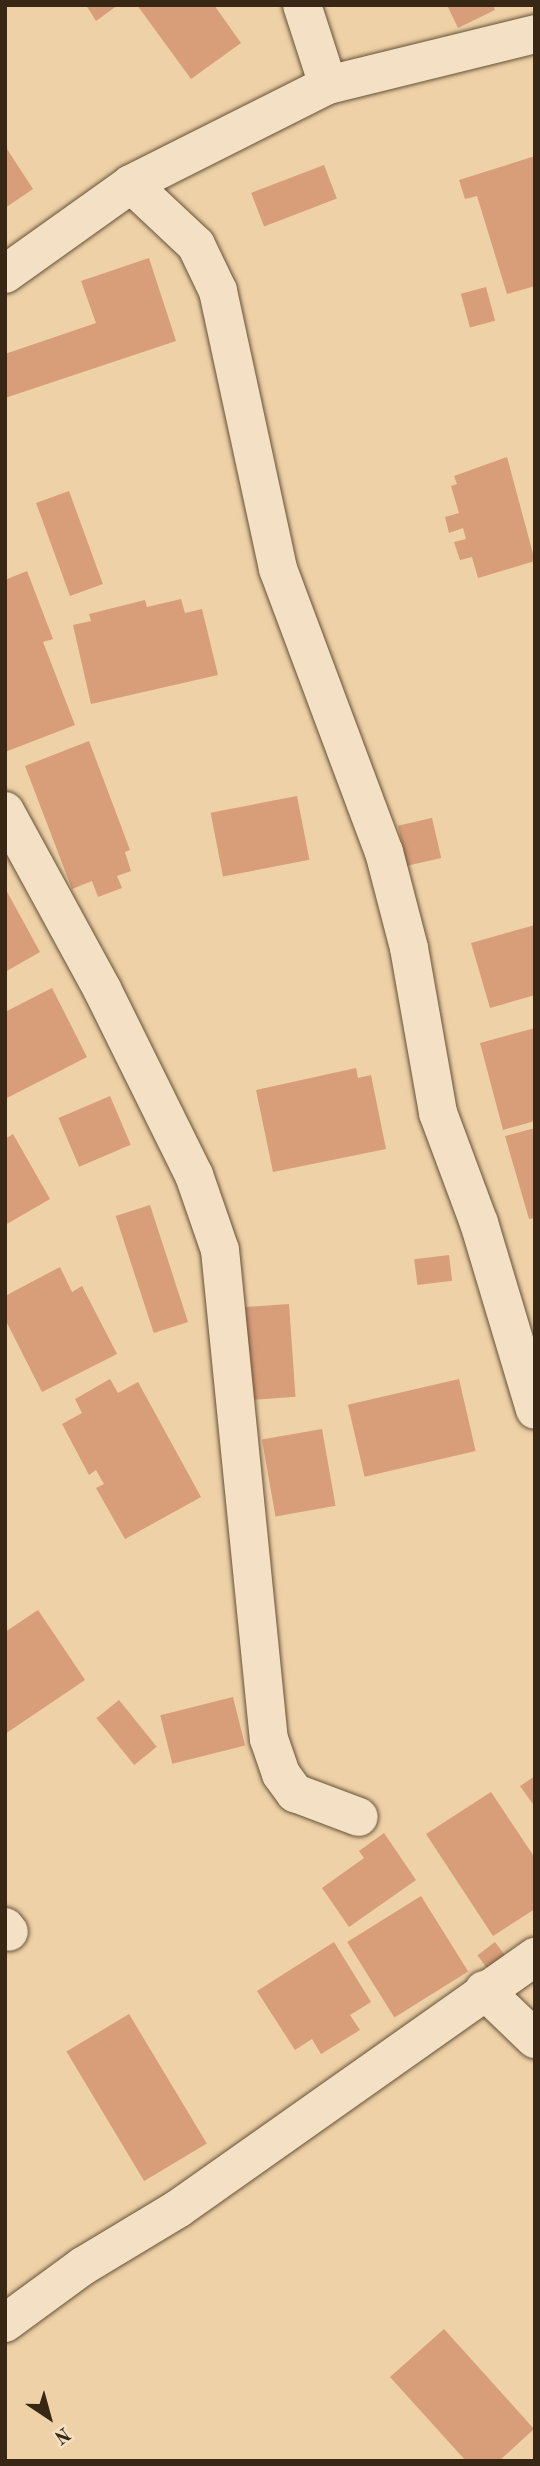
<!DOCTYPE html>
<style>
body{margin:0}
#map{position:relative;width:540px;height:2466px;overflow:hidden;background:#eed1a6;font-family:"Old Standard TT",serif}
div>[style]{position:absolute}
.building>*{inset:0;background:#d89d79;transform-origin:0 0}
.roads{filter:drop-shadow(0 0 2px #665238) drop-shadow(0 0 2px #665238)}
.minor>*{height:38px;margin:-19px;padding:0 19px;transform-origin:19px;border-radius:19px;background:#f4e1c5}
.tertiary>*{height:38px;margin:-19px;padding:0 19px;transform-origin:19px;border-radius:19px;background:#f4e1c5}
span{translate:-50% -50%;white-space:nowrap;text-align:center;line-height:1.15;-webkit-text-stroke:5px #f4e1c5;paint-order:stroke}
.frame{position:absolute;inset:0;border:7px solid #382714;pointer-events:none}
.north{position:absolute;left:14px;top:2382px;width:70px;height:70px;-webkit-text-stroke:5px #f4e1c5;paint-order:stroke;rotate:144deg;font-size:19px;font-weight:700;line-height:28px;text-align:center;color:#382714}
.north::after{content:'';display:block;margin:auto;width:24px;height:32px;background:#382714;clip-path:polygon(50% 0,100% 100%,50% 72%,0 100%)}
</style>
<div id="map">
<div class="building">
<div style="clip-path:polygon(86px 5px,118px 5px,96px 21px)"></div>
<div style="clip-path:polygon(137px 5px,214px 5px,241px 43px,191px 79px)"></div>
<div style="clip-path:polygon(447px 5px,493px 5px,495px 10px,458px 28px)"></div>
<div style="clip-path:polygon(5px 146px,33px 189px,5px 208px)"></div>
<div style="clip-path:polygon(535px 156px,535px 286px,507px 294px,477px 196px,465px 199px,459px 180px)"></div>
<div style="left:324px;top:165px;width:36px;height:78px;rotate:69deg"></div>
<div style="clip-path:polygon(149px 258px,176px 341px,5px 398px,5px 354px,96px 323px,81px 281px)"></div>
<div style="left:486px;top:287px;width:35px;height:26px;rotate:75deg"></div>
<div style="clip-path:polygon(507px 457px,535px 561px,478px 578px,472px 557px,460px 560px,454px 542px,466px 539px,463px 528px,449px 533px,445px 517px,459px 513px,451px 486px,457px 484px,454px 476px)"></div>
<div style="left:69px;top:491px;width:99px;height:35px;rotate:70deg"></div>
<div style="clip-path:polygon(27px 571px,53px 639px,43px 642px,75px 725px,5px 752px,5px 580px)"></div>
<div style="clip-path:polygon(181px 599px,185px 613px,202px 609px,218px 675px,91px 704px,73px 625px,91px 621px,89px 614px,145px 600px,147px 607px)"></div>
<div style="clip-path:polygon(89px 741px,130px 850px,125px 852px,131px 871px,117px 876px,122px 888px,98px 897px,92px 881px,72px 889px,25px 766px)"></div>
<div style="left:297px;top:796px;width:65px;height:88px;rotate:79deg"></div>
<div style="left:432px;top:818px;width:41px;height:35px;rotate:77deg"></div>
<div style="clip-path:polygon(5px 888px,40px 952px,5px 972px)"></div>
<div style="clip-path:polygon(535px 925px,535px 995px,490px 1008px,471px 943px)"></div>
<div style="clip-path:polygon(52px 988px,87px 1057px,5px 1099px,5px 1012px)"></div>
<div style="clip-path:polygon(535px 1028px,535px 1121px,503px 1130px,480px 1043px)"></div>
<div style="clip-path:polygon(356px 1068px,358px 1078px,371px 1075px,386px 1149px,273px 1172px,256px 1090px)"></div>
<div style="left:110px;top:1096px;width:53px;height:56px;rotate:67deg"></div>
<div style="clip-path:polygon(535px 1128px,535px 1218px,529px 1219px,505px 1136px)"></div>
<div style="clip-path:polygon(13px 1134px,50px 1199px,5px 1225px,5px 1139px)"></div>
<div style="left:150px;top:1205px;width:123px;height:36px;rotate:72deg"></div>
<div style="left:449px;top:1255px;width:26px;height:35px;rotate:83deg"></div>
<div style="clip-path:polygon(60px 1267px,72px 1292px,82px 1286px,117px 1354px,42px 1392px,5px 1319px,5px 1296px)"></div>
<div style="left:289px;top:1304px;width:93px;height:46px;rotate:86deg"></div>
<div style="clip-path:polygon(110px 1379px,118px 1393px,138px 1382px,201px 1497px,125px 1539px,96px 1488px,104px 1484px,96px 1470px,89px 1475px,62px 1424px,82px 1413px,75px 1399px)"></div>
<div style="left:459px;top:1379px;width:74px;height:114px;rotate:77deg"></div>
<div style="left:322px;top:1429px;width:78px;height:61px;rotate:80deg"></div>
<div style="clip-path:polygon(38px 1610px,85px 1680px,5px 1734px,5px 1632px)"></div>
<div style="left:233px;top:1697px;width:50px;height:75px;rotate:76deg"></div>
<div style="left:119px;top:1700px;width:60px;height:29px;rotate:51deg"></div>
<div style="clip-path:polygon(535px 1776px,535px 1807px,520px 1786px)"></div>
<div style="clip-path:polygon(491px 1792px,535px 1858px,535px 1909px,493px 1936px,426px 1834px)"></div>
<div style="clip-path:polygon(384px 1833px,416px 1880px,349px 1927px,322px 1888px,364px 1858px,359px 1851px)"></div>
<div style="left:421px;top:1896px;width:89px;height:87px;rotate:58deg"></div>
<div style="clip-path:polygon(334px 1942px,371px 2002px,350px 2015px,360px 2030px,321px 2054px,312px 2039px,295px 2050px,257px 1991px)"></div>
<div style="left:495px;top:1942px;width:31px;height:22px;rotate:53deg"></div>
<div style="left:129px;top:2014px;width:151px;height:73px;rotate:59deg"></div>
<div style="clip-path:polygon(444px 2329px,534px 2429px,499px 2461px,466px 2461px,390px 2377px)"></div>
</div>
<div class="roads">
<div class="minor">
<div style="left:302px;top:5px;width:84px;rotate:72deg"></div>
<div style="left:131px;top:184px;width:89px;rotate:43.2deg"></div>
<div style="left:196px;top:245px;width:51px;rotate:64.4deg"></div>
<div style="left:218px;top:291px;width:284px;rotate:77.8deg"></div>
<div style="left:278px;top:569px;width:302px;rotate:69.5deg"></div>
<div style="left:384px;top:852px;width:99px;rotate:75.4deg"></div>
<div style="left:409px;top:948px;width:168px;rotate:80deg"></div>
<div style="left:438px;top:1113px;width:117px;rotate:69.6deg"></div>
<div style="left:479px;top:1223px;width:195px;rotate:73.3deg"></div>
<div style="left:5px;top:811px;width:203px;rotate:61.4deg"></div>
<div style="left:102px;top:989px;width:208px;rotate:63.7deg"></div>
<div style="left:194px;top:1175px;width:79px;rotate:70.9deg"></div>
<div style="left:220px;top:1250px;width:491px;rotate:84.3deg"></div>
<div style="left:269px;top:1739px;width:37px;rotate:71deg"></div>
<div style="left:281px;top:1774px;width:24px;rotate:54deg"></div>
<div style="left:295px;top:1793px;width:68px;rotate:20.6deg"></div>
<div style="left:5px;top:1927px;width:6px;rotate:51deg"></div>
<div style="left:484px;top:1990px;width:71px;rotate:43.9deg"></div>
<div style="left:5px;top:2323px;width:97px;rotate:-36.2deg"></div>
<div style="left:83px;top:2266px;width:112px;rotate:-31.1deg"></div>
<div style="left:179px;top:2208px;width:436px;rotate:-35.2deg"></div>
</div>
<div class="tertiary">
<div style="left:5px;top:274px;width:155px;rotate:-35.5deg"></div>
<div style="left:131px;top:184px;width:220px;rotate:-26.7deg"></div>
<div style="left:328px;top:85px;width:213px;rotate:-13.8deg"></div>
</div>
</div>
<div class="frame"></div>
<div class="north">N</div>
</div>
